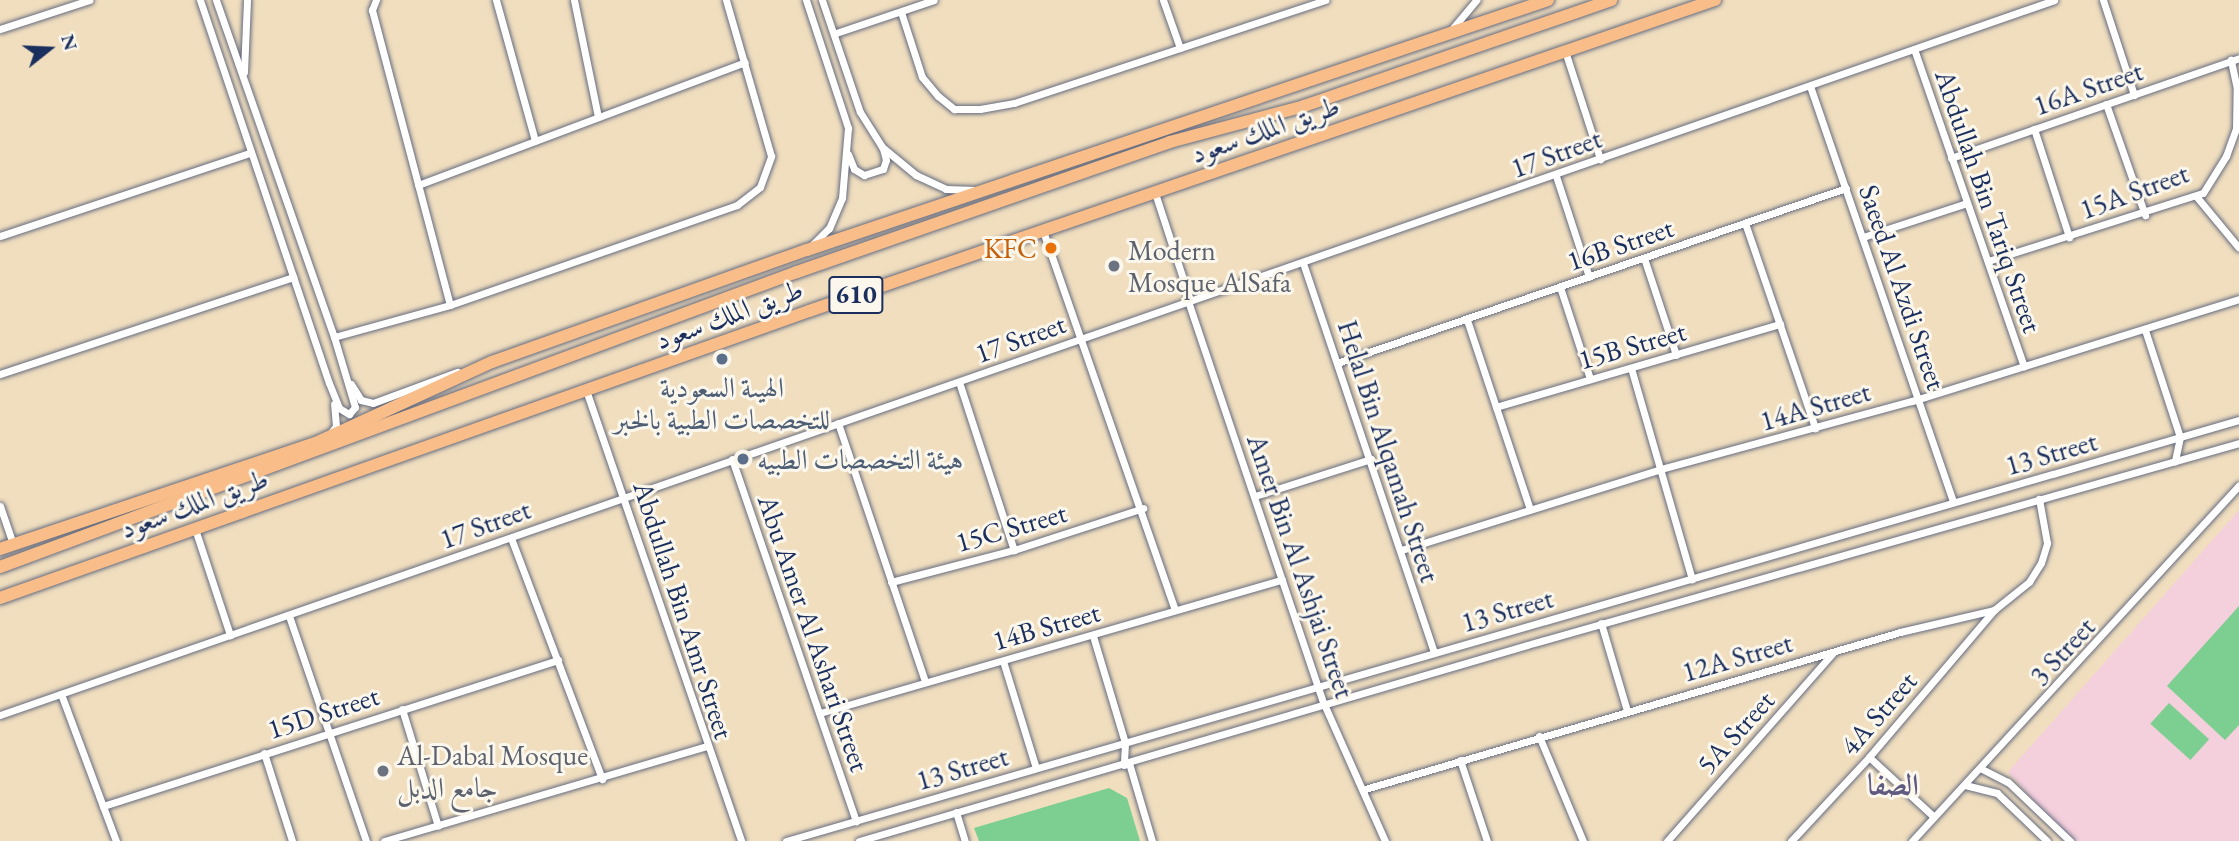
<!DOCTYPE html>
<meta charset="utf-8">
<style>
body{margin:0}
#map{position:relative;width:2239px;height:841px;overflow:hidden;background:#f0debe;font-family:"EB Garamond",Amiri,serif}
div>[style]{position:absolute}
.built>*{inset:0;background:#f4cfdc}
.green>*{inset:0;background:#7ccf91;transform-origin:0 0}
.roads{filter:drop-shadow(0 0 2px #666c80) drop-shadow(0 0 2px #666c80)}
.minor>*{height:7px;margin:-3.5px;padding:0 3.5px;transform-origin:3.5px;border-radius:3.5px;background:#fff}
.primary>*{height:12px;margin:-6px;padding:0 6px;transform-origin:6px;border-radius:6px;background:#f8bd89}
.dots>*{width:19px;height:19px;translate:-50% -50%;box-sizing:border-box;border:4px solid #fbf7ec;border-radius:50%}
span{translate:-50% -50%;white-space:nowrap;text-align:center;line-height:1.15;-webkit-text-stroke:6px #fbf7ec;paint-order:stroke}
.shield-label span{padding:2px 5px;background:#fbf7ec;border:2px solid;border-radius:5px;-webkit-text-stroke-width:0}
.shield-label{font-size:26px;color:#1b2f5e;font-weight:700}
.street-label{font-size:28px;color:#1b2f5e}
.food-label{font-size:28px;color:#c56008}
.right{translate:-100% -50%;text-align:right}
.worship-label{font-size:28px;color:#5b616d}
.left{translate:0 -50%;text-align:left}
.service-label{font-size:28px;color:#4e5e75}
.neighbourhood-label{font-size:30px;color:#5e5a82;font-weight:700}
.north{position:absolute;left:14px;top:14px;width:70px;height:70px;-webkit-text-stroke:5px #fbf7ec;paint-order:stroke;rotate:72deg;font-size:19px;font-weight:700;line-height:28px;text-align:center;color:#1b2f5e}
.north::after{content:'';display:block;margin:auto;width:24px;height:32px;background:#1b2f5e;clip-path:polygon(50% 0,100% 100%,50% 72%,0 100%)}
</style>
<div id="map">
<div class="built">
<div style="clip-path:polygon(2239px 510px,2239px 841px,2071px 841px,2008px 772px)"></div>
</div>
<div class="green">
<div style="clip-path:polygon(2239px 606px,2239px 725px,2225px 740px,2167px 686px)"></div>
<div style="left:2169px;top:703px;width:54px;height:28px;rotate:42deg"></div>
<div style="clip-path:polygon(1109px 788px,1127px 798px,1140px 841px,979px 841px,974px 828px)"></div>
</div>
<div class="roads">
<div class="minor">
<div style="left:200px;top:0;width:404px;rotate:71.4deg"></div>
<div style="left:329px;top:383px;width:27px;rotate:68deg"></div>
<div style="left:339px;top:408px;width:12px;rotate:31deg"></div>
<div style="left:349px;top:414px;width:9px;rotate:-49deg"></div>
<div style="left:355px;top:407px;width:73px;rotate:-106.7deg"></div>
<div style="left:334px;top:337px;width:357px;rotate:-109.3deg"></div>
<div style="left:376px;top:0;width:11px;rotate:112deg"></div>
<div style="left:372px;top:10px;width:305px;rotate:75.2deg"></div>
<div style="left:496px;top:0;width:146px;rotate:74.5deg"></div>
<div style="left:574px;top:0;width:119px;rotate:78.4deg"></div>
<div style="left:806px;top:0;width:135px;rotate:71.8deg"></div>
<div style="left:848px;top:128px;width:70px;rotate:94.9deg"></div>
<div style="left:842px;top:198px;width:33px;rotate:113deg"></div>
<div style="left:829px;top:228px;width:24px;rotate:135deg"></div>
<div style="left:822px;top:0;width:118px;rotate:71.3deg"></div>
<div style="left:860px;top:112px;width:41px;rotate:57.8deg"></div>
<div style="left:882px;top:147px;width:44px;rotate:39.5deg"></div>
<div style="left:916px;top:175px;width:33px;rotate:25deg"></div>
<div style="left:946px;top:189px;width:30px;rotate:2deg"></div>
<div style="left:1163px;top:0;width:51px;rotate:70.5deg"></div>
<div style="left:2103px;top:0;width:100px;rotate:71.9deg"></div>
<div style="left:901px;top:12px;width:68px;rotate:72.1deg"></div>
<div style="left:922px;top:77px;width:25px;rotate:50deg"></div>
<div style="left:938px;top:96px;width:21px;rotate:39deg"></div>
<div style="left:954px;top:109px;width:26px"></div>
<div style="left:980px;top:109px;width:35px;rotate:-10deg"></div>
<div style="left:1014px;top:103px;width:328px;rotate:-18.3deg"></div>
<div style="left:0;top:29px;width:94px;rotate:-18deg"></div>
<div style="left:1452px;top:29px;width:38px;rotate:-50deg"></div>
<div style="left:836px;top:33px;width:103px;rotate:-18.6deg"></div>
<div style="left:1914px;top:49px;width:336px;rotate:70.9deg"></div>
<div style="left:1565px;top:51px;width:114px;rotate:72deg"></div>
<div style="left:244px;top:72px;width:72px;rotate:-87.6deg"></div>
<div style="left:1810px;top:86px;width:440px;rotate:71deg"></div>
<div style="left:2106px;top:104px;width:118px;rotate:70.6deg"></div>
<div style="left:2034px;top:129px;width:114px;rotate:72deg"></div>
<div style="left:848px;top:154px;width:16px;rotate:68deg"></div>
<div style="left:854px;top:169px;width:12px;rotate:31deg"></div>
<div style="left:864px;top:175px;width:20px;rotate:-18deg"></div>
<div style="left:883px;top:169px;width:9px;rotate:-72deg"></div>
<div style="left:886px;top:160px;width:11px;rotate:-105deg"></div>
<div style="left:1951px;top:158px;width:305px;rotate:-19.1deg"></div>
<div style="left:1556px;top:176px;width:106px;rotate:71.9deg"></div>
<div style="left:418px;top:185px;width:349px;rotate:-20.6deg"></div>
<div style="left:1155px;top:193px;width:113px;rotate:71.9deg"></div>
<div style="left:2196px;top:196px;width:67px;rotate:50.4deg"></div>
<div style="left:1745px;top:223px;width:217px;rotate:71.1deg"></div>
<div style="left:1043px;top:231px;width:400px;rotate:70.8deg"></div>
<div style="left:0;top:236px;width:263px;rotate:-18.4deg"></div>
<div style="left:1863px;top:237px;width:109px;rotate:-18.1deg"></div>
<div style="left:1644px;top:258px;width:102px;rotate:71.7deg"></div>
<div style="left:1988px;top:261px;width:225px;rotate:-17.6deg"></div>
<div style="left:2203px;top:193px;width:44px;rotate:-58.1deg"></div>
<div style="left:2226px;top:156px;width:30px;rotate:-70deg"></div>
<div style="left:2236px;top:128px;width:39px;rotate:-89deg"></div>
<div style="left:2237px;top:89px;width:30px;rotate:-102deg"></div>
<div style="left:1303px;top:263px;width:410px;rotate:71.4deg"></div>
<div style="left:1560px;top:287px;width:97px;rotate:71.9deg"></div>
<div style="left:1188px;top:301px;width:425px;rotate:71.4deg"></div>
<div style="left:1324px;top:704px;width:150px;rotate:66deg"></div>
<div style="left:1467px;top:320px;width:199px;rotate:71.6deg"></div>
<div style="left:2145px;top:330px;width:113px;rotate:71.9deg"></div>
<div style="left:2180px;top:437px;width:25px;rotate:102deg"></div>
<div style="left:334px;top:337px;width:120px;rotate:-15.4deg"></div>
<div style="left:450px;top:305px;width:304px;rotate:-19.2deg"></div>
<div style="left:737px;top:205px;width:29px;rotate:-38deg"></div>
<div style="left:760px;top:187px;width:33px;rotate:-70deg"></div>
<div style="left:771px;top:156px;width:162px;rotate:-106.1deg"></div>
<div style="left:1340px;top:362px;width:535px;rotate:-18.98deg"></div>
<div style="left:1631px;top:368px;width:220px;rotate:73.9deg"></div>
<div style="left:0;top:374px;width:309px;rotate:-18.3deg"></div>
<div style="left:959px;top:382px;width:177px;rotate:71.9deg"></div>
<div style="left:351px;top:384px;width:19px;rotate:58deg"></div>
<div style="left:361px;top:400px;width:12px;rotate:14deg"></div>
<div style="left:373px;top:403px;width:90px;rotate:-20.3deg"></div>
<div style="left:587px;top:393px;width:474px;rotate:71deg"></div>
<div style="left:1496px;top:407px;width:296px;rotate:-16.3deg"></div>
<div style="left:838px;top:423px;width:273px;rotate:71.4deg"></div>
<div style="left:329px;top:435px;width:11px;rotate:-52deg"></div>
<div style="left:336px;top:426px;width:22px;rotate:-95deg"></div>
<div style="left:732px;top:459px;width:383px;rotate:71.1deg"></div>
<div style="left:1255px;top:496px;width:122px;rotate:-17.7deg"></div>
<div style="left:0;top:506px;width:40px;rotate:71.1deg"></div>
<div style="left:195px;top:529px;width:112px;rotate:71.7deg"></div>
<div style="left:511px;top:538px;width:258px;rotate:69.3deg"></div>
<div style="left:1401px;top:550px;width:272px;rotate:-17.3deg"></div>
<div style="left:1661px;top:469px;width:260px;rotate:-15.2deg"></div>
<div style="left:1912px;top:401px;width:343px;rotate:-17.3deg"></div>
<div style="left:891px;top:582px;width:127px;rotate:-14.6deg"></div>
<div style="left:1014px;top:550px;width:136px;rotate:-18deg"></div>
<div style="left:289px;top:616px;width:238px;rotate:71.1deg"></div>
<div style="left:1601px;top:623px;width:92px;rotate:73.5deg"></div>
<div style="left:1093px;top:636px;width:112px;rotate:73.3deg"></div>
<div style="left:1125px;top:743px;width:22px;rotate:93deg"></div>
<div style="left:1003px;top:661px;width:112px;rotate:72.9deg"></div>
<div style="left:61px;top:694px;width:157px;rotate:69.5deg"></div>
<div style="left:402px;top:709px;width:122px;rotate:72.9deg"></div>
<div style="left:820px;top:713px;width:481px;rotate:-16.1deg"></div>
<div style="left:0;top:715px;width:2175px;rotate:-19.19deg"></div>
<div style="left:1539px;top:736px;width:114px;rotate:67.3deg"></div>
<div style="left:264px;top:753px;width:92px;rotate:72.3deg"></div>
<div style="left:1869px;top:757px;width:88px;rotate:42.7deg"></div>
<div style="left:1460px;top:760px;width:85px;rotate:71.6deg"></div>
<div style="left:1129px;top:763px;width:81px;rotate:73.6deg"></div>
<div style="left:1980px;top:768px;width:31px;rotate:27deg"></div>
<div style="left:2008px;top:782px;width:86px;rotate:43.6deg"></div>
<div style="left:1965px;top:785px;width:33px;rotate:14deg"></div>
<div style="left:1997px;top:793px;width:69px;rotate:43.8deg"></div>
<div style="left:1365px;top:789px;width:558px;rotate:-16.35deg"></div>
<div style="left:1900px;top:632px;width:97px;rotate:-13.2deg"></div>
<div style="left:1994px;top:610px;width:45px;rotate:-38.7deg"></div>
<div style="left:2029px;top:582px;width:22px;rotate:-58deg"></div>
<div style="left:2041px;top:563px;width:21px;rotate:-73deg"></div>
<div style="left:2047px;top:543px;width:45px;rotate:-100.3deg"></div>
<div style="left:103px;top:806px;width:478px;rotate:-17.8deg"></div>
<div style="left:956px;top:812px;width:30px;rotate:73deg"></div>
<div style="left:384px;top:841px;width:337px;rotate:-16.4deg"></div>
<div style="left:786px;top:841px;width:1513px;rotate:-16.16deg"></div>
<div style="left:859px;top:841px;width:696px;rotate:-16.35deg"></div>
<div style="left:1527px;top:645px;width:740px;rotate:-15.84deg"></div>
<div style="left:1667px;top:841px;width:251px;rotate:-48.6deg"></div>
<div style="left:1791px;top:841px;width:115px;rotate:-47.1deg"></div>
<div style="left:1869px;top:757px;width:193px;rotate:-49.6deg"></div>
<div style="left:1912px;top:841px;width:483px;rotate:-47.4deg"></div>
</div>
<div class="primary">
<div style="left:0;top:549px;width:338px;rotate:-18.6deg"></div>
<div style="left:320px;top:441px;width:189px;rotate:-24.7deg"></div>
<div style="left:492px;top:362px;width:334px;rotate:-19.6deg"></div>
<div style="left:807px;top:250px;width:782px;rotate:-18.64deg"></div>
<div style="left:0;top:567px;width:850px;rotate:-20.31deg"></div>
<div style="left:797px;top:272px;width:395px;rotate:-19.2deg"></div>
<div style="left:1170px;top:142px;width:139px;rotate:-15deg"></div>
<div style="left:1304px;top:106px;width:325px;rotate:-19deg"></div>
<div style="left:0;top:598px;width:858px;rotate:-19.53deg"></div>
<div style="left:809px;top:311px;width:958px;rotate:-18.95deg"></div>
</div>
</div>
<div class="dots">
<div style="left:1051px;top:248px;background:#e8710a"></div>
<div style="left:1114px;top:266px;background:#6b7280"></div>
<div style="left:722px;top:359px;background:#5c6f8a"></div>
<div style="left:743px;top:459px;background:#5c6f8a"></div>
<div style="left:383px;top:771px;background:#6b7280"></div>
</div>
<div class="shield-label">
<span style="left:856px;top:295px">610</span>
</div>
<div class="street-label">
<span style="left:2088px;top:88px;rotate:-19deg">16A Street</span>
<span style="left:1265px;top:129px;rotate:-19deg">طريق الملك سعود</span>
<span style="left:1556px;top:153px;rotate:-20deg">17 Street</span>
<span style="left:2134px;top:191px;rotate:-20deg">15A Street</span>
<span style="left:1989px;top:201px;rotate:71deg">Abdullah Bin Tariq Street</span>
<span style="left:1620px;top:244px;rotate:-19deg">16B Street</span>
<span style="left:1903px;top:287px;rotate:71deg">Saeed Al Azdi Street</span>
<span style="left:729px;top:314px;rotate:-20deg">طريق الملك سعود</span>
<span style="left:1020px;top:338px;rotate:-20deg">17 Street</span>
<span style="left:1632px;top:345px;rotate:-16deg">15B Street</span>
<span style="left:1815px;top:406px;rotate:-16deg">14A Street</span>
<span style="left:1389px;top:451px;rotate:72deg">Helal Bin Alqamah Street</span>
<span style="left:2051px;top:453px;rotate:-16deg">13 Street</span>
<span style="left:194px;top:503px;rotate:-20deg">طريق الملك سعود</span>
<span style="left:485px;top:524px;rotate:-20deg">17 Street</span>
<span style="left:1011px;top:527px;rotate:-16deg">15C Street</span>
<span style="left:1301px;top:566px;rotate:71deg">Amer Bin Al Ashjai Street</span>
<span style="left:684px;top:610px;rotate:72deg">Abdullah Bin Amr Street</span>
<span style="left:1507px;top:610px;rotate:-16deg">13 Street</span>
<span style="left:1046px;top:626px;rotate:-16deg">14B Street</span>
<span style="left:814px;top:633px;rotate:71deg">Abu Amer Al Ashari Street</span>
<span style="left:2062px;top:651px;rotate:-47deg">3 Street</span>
<span style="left:1737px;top:657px;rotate:-16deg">12A Street</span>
<span style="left:323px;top:712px;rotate:-18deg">15D Street</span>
<span style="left:1878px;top:713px;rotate:-49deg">4A Street</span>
<span style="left:1735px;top:732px;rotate:-48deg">5A Street</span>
<span style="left:962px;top:768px;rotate:-16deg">13 Street</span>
</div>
<div class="food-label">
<span class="right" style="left:1037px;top:248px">KFC</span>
</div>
<div class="worship-label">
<span class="left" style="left:1128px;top:266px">Modern<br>Mosque AlSafa</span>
<span class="left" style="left:397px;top:771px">Al-Dabal Mosque<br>جامع الدبل</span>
</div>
<div class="service-label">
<span style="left:722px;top:403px">الهيىة السعودية<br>للتخصصات الطبية بالخبر</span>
<span class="left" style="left:757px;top:459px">هيئة التخصصات الطبيه</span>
</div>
<div class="neighbourhood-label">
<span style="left:1893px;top:785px">الصفا</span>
</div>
<div class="north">N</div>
</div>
